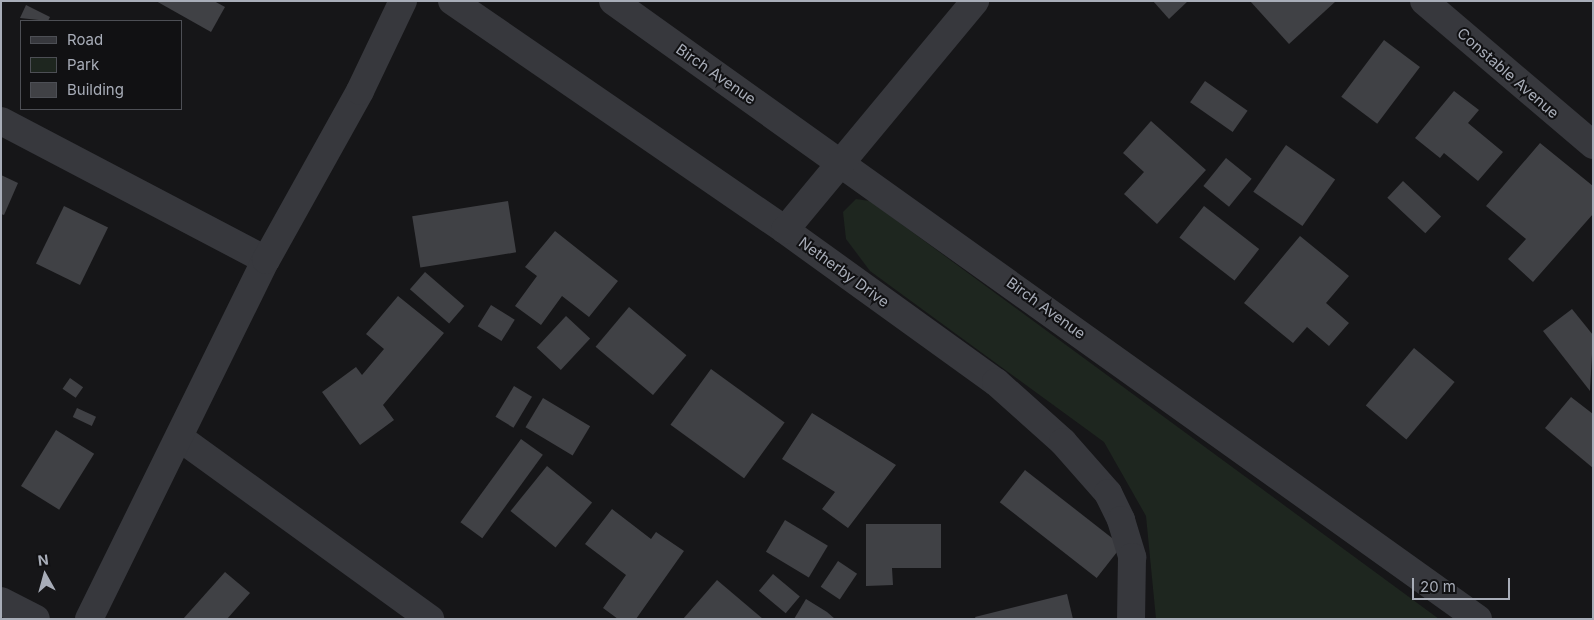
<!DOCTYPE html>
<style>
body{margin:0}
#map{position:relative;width:1594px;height:620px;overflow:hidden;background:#161618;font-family:Inter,sans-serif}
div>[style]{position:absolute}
.green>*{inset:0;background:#1e261f}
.building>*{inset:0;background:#404145;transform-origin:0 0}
.street>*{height:28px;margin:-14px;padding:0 14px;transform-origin:14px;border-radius:14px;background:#37383d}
span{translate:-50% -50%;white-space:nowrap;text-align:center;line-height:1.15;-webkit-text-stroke:4px #111113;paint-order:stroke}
.street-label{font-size:15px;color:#a8adb8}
.frame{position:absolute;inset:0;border:2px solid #a8adb8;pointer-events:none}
.legend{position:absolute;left:20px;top:20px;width:162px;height:90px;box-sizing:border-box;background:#111113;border:1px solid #4d4f55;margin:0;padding:6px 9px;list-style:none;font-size:15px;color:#a8adb8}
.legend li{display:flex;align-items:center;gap:10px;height:25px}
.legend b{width:25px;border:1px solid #4d4f55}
.north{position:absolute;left:20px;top:550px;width:50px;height:50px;-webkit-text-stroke:4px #111113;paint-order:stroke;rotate:353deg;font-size:14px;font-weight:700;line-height:20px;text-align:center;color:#a8adb8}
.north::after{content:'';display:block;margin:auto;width:18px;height:22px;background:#a8adb8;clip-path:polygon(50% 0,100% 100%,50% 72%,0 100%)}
.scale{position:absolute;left:1412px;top:578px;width:98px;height:22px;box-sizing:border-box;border:2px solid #a8adb8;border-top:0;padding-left:6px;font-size:15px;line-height:18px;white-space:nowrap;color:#a8adb8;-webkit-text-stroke:4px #111113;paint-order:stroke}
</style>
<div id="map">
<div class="green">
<div style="clip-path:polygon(856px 199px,870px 201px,1439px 619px,1156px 619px,1146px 516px,1104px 442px,870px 271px,846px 239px,843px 212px)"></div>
</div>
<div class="building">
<div style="clip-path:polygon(156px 1px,214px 1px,225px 7px,211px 32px)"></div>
<div style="clip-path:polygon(1153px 1px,1188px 1px,1169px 19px)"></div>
<div style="clip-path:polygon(1250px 1px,1336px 1px,1289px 44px)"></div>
<div style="clip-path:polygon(26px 5px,50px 17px,48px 21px,20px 18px)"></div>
<div style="left:1384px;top:40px;width:45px;height:71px;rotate:37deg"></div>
<div style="left:1205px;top:81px;width:52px;height:26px;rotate:35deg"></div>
<div style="clip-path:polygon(1454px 91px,1479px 110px,1468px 123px,1503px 152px,1478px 181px,1444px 153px,1440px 158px,1415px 138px)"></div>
<div style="clip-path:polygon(1151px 121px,1206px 170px,1157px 224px,1124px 194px,1144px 172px,1123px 153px)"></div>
<div style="clip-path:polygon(1540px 143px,1593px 186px,1593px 214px,1533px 282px,1508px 259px,1526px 239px,1486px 206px)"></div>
<div style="left:1286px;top:145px;width:60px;height:57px;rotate:35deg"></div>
<div style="left:1226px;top:158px;width:33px;height:36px;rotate:39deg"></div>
<div style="clip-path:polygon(1px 175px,18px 183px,4px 215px,1px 214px)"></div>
<div style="left:1403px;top:181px;width:52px;height:23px;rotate:43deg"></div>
<div style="left:508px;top:201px;width:52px;height:97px;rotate:81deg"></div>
<div style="left:64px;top:206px;width:49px;height:64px;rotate:26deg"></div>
<div style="left:1204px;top:206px;width:70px;height:40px;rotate:38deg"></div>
<div style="clip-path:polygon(555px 231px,618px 281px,589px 317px,562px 296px,541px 325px,515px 306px,537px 276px,525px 267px)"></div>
<div style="clip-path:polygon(1300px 236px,1349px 276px,1326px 303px,1349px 323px,1329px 346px,1307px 327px,1293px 343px,1244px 303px)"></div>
<div style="left:425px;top:272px;width:52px;height:23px;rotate:41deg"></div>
<div style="clip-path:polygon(398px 296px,444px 333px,383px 405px,394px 420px,360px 445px,322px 392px,356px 367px,362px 375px,384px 349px,366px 334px)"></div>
<div style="left:491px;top:305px;width:28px;height:25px;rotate:32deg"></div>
<div style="left:629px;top:307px;width:75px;height:52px;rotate:40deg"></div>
<div style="clip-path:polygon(1572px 309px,1593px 335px,1590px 391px,1543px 331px)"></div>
<div style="left:566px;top:316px;width:33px;height:43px;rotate:43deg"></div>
<div style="left:1414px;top:348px;width:53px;height:75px;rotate:40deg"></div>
<div style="left:711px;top:369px;width:91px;height:69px;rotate:36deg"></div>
<div style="left:70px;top:378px;width:16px;height:13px;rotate:35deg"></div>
<div style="left:514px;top:386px;width:21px;height:36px;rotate:31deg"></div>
<div style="clip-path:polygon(1571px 397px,1593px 414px,1593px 468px,1545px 428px)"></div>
<div style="left:543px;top:398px;width:55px;height:34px;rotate:31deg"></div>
<div style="left:77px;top:408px;width:21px;height:10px;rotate:25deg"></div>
<div style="clip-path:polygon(812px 413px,896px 465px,848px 528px,822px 509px,835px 492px,782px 459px)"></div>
<div style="left:56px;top:430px;width:45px;height:66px;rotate:32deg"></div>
<div style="left:521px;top:439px;width:27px;height:103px;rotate:36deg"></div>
<div style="left:547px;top:466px;width:58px;height:58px;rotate:39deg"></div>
<div style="left:1025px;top:470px;width:123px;height:41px;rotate:38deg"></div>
<div style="clip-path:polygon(612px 509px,651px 539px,656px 532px,684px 551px,636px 619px,618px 619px,603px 608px,626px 575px,585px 544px)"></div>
<div style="left:785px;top:520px;width:50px;height:37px;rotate:31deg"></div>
<div style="clip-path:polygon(866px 524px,941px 524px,941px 568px,892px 568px,893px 585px,866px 586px)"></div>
<div style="left:838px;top:561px;width:23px;height:31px;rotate:34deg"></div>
<div style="clip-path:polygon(225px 572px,250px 593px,227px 619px,183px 619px)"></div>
<div style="left:773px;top:574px;width:35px;height:22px;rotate:40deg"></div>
<div style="clip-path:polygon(717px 580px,763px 619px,683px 619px)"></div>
<div style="clip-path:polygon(1067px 594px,1073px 619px,976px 619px,975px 617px)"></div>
<div style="clip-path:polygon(806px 599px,827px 612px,835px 619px,794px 619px)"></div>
</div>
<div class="street">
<div style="left:452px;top:1px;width:404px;rotate:34.5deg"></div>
<div style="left:785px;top:230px;width:260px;rotate:35.8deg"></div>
<div style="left:996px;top:382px;width:90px;rotate:41.8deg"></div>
<div style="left:1063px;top:442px;width:68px;rotate:48.6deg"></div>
<div style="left:1108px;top:493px;width:30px;rotate:64deg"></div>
<div style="left:1121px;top:520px;width:39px;rotate:73deg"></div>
<div style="left:1132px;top:557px;width:62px;rotate:90.9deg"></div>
<div style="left:613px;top:1px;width:1063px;rotate:35.54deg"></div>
<div style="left:1424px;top:1px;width:222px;rotate:40.4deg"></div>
<div style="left:1px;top:121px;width:299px;rotate:27.7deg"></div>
<div style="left:785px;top:230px;width:298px;rotate:-50.3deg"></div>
<div style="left:180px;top:438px;width:309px;rotate:35.9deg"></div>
<div style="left:1px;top:601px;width:39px;rotate:27deg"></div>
<div style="left:89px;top:619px;width:400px;rotate:-63.8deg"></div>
<div style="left:266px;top:260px;width:193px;rotate:-60.9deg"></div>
<div style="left:360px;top:91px;width:100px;rotate:-64.5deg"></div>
</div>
<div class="street-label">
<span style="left:1508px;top:73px;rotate:41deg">Constable Avenue</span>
<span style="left:716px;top:74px;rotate:35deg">Birch Avenue</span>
<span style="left:844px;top:272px;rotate:36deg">Netherby Drive</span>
<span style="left:1046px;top:308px;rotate:36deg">Birch Avenue</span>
</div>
<div class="frame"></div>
<ul class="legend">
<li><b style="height:6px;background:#37383d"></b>Road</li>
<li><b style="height:14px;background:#1e261f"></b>Park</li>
<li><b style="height:14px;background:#404145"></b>Building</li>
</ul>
<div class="north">N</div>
<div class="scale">20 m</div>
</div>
